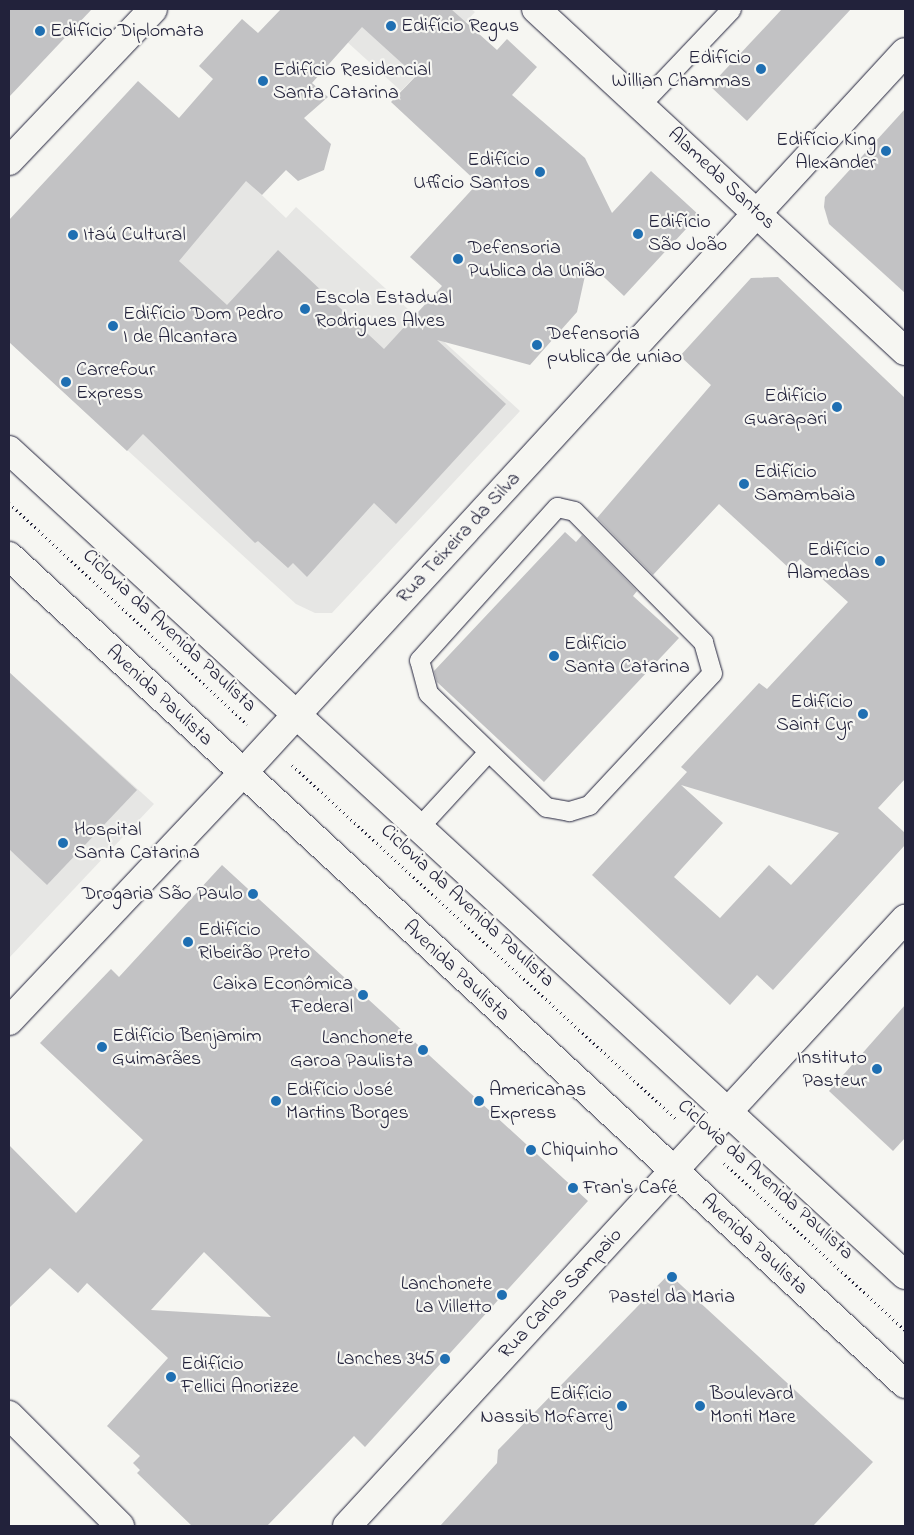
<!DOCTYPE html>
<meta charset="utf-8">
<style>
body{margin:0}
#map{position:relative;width:914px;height:1535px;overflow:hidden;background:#f6f6f2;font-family:"Indie Flower",sans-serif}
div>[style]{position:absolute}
.built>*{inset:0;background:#e6e6e4}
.building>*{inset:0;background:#c2c2c4}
.path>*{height:3px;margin-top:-1.5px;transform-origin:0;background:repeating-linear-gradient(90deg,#22223b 0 1px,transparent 0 5px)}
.roads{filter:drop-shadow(0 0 1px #22223b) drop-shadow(0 0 1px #22223b)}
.lane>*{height:19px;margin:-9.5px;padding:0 9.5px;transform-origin:9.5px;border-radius:9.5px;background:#f6f6f2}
.street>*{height:28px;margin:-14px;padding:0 14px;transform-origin:14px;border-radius:14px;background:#f6f6f2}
.secondary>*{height:28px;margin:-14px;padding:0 14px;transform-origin:14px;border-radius:14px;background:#f6f6f2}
.primary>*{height:28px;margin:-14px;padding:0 14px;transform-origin:14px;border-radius:14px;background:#f6f6f2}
.dots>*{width:14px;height:14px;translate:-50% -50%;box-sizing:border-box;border:2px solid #f6f6f2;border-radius:50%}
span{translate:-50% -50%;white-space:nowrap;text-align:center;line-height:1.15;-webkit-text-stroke:4.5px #f6f6f2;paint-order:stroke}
.poi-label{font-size:20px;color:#22223b}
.left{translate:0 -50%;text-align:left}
.right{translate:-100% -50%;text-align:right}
.street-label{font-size:20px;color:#22223b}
.frame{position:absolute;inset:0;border:10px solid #22223b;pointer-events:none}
</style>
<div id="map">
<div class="built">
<div style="clip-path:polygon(311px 9px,471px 9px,475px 12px,401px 91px)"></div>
<div style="clip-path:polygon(213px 149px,286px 218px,296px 207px,520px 411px,332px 613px,315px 613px,296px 604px,23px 355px)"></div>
<div style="clip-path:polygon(9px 672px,154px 804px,9px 958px)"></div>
</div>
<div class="building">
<div style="clip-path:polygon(9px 9px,92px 9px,9px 97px)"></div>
<div style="clip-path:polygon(evenodd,281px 9px,451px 9px,497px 50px,507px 39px,537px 67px,512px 95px,585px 158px,612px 213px,651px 171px,699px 215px,624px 296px,588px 262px,577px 312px,530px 365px,437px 340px,506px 404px,396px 524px,374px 503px,307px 577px,293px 563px,288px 568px,258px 541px,255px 543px,143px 434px,127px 451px,9px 342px,9px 220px,138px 81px,179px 118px,213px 79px,199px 66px,242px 19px,258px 33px,281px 9px,362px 27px,416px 76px,391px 102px,478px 183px,410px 257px,442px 286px,384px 349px,278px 250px,227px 305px,179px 261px,246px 181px,262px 195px,286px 170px,298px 181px,324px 170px,331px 144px,304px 118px,328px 97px,312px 83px,362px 27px)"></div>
<div style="clip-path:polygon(782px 9px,851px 9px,747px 121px,710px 86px)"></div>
<div style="clip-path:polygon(905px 109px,905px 293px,829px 224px,824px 207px,825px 197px)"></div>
<div style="clip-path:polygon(evenodd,778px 277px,905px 398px,905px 779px,878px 808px,905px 833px,905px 845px,773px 990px,757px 975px,730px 1005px,592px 875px,687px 772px,681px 767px,759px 683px,767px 689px,848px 602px,800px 559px,790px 569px,719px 504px,653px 575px,597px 518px,711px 385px,680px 356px,751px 278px,778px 277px,681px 785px,807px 823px,839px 833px,791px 885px,769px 865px,720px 918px,674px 877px,723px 823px,681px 785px)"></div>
<div style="clip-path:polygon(565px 532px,576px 542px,582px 535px,637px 591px,633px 596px,679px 638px,544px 782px,437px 682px,434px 671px)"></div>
<div style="clip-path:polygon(9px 672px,137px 790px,47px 885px,9px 849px)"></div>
<div style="clip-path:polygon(evenodd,222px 865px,588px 1201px,365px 1447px,354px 1436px,267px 1526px,192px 1526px,137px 1473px,140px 1470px,133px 1463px,140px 1456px,107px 1426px,168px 1358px,87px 1283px,78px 1293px,50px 1268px,9px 1308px,9px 1145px,76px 1213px,143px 1140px,40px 1043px,111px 969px,119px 977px,222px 865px,204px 1252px,271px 1317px,151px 1310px,204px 1252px)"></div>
<div style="clip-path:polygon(905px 1005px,905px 1138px,893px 1151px,829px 1091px)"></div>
<div style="clip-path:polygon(669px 1274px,873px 1462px,813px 1526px,440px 1526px,497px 1463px,498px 1450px)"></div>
</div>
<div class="path">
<div style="left:9px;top:503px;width:325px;rotate:42.9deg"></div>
<div style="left:292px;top:765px;width:524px;rotate:42.68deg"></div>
<div style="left:724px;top:1163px;width:246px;rotate:42.7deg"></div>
</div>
<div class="roads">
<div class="lane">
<div style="left:640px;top:105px;width:132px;rotate:-46.5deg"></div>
<div style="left:557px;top:507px;width:17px;rotate:13deg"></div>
<div style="left:574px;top:511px;width:184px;rotate:45.4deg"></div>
<div style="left:703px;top:642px;width:32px;rotate:74deg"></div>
<div style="left:712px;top:673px;width:180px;rotate:133deg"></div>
<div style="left:589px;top:805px;width:21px;rotate:163deg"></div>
<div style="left:569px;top:811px;width:23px;rotate:-170deg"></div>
<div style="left:546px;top:807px;width:164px;rotate:-136deg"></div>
<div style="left:428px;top:693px;width:34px;rotate:-105deg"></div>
<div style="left:419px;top:660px;width:206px;rotate:-48deg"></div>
<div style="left:418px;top:828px;width:103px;rotate:-47.4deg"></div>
</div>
<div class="street">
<div style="left:9px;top:161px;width:209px;rotate:-46.5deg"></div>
<div style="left:9px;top:1021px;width:340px;rotate:-46.7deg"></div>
<div style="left:242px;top:774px;width:980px;rotate:-47.44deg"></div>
<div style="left:347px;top:1526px;width:825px;rotate:-47.41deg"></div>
</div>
<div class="secondary">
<div style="left:536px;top:9px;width:503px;rotate:42.83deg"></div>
<div style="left:9px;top:1415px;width:157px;rotate:45deg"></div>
</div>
<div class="primary">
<div style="left:9px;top:450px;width:1218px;rotate:42.64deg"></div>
<div style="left:9px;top:556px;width:1220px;rotate:42.74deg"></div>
</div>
</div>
<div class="dots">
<div style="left:391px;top:26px;background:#1f6fb2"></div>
<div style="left:40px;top:31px;background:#1f6fb2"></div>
<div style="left:761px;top:69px;background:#1f6fb2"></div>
<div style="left:263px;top:81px;background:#1f6fb2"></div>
<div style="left:886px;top:151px;background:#1f6fb2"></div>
<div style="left:540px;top:172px;background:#1f6fb2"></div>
<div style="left:638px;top:234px;background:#1f6fb2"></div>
<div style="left:73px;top:235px;background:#1f6fb2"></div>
<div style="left:458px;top:259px;background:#1f6fb2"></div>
<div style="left:305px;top:309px;background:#1f6fb2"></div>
<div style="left:113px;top:326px;background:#1f6fb2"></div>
<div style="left:537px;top:345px;background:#1f6fb2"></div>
<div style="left:66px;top:382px;background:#1f6fb2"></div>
<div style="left:837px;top:407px;background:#1f6fb2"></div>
<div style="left:744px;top:484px;background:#1f6fb2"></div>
<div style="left:880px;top:561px;background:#1f6fb2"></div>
<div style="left:554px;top:656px;background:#1f6fb2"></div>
<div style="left:863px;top:714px;background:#1f6fb2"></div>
<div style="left:63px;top:843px;background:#1f6fb2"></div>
<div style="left:253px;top:894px;background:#1f6fb2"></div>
<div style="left:188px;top:942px;background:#1f6fb2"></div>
<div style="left:363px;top:995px;background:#1f6fb2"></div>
<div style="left:102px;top:1047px;background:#1f6fb2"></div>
<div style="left:423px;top:1050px;background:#1f6fb2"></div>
<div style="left:877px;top:1069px;background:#1f6fb2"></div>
<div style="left:276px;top:1101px;background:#1f6fb2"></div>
<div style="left:479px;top:1101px;background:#1f6fb2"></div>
<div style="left:531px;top:1150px;background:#1f6fb2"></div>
<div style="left:573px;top:1188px;background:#1f6fb2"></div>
<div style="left:672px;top:1277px;background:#1f6fb2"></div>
<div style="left:502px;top:1295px;background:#1f6fb2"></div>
<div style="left:445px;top:1359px;background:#1f6fb2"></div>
<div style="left:171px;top:1377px;background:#1f6fb2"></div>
<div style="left:622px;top:1406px;background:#1f6fb2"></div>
<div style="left:700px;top:1406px;background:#1f6fb2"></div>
</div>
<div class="poi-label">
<span class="left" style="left:401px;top:26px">Edifício Regus</span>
<span class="left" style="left:50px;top:31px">Edifício Diplomata</span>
<span class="right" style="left:751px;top:70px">Edifício<br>Willian Chammas</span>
<span class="left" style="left:273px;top:82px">Edifício Residencial<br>Santa Catarina</span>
<span class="right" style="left:876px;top:152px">Edifício King<br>Alexander</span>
<span class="right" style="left:530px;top:172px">Edifício<br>Ufficio Santos</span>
<span class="left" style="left:648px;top:234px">Edifício<br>São João</span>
<span class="left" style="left:83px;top:235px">Itaú Cultural</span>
<span class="left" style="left:468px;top:260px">Defensoria<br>Publica da União</span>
<span class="left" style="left:315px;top:310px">Escola Estadual<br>Rodrigues Alves</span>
<span class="left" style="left:123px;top:326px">Edifício Dom Pedro<br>I de Alcantara</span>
<span class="left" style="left:547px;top:346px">Defensoria<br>publica de uniao</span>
<span class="left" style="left:76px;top:382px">Carrefour<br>Express</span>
<span class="right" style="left:827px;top:408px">Edifício<br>Guarapari</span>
<span class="left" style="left:754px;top:484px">Edifício<br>Samambaia</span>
<span class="right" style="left:870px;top:562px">Edifício<br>Alamedas</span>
<span class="left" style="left:564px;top:656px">Edifício<br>Santa Catarina</span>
<span class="right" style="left:853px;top:714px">Edifício<br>Saint Cyr</span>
<span class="left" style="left:74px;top:842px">Hospital<br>Santa Catarina</span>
<span class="right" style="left:243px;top:894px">Drogaria São Paulo</span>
<span class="left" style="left:198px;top:942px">Edifício<br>Ribeirão Preto</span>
<span class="right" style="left:353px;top:996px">Caixa Econômica<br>Federal</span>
<span class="left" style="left:112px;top:1048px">Edifício Benjamim<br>Guimarães</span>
<span class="right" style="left:413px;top:1050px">Lanchonete<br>Garoa Paulista</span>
<span class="right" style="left:867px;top:1070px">Instituto<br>Pasteur</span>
<span class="left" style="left:286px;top:1102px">Edifício José<br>Martins Borges</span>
<span class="left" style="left:489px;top:1102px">Americanas<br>Express</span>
<span class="left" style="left:541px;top:1150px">Chiquinho</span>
<span class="left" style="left:583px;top:1188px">Fran's Café</span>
<span class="right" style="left:492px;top:1296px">Lanchonete<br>La Villetto</span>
<span style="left:672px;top:1297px">Pastel da Maria</span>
<span class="right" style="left:435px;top:1359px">Lanches 345</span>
<span class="left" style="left:181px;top:1376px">Edifício<br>Fellici Anorizze</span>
<span class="right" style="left:612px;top:1406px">Edifício<br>Nassib Mofarrej</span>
<span class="left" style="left:710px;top:1406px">Boulevard<br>Monti Mare</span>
</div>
<div class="street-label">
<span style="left:721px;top:179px;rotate:43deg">Alameda Santos</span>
<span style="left:459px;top:538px;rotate:-47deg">Rua Teixeira da Silva</span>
<span style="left:169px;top:631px;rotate:43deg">Ciclovia da Avenida Paulista</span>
<span style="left:159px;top:696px;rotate:43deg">Avenida Paulista</span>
<span style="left:467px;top:906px;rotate:43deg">Ciclovia da Avenida Paulista</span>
<span style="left:456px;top:971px;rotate:43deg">Avenida Paulista</span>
<span style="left:765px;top:1180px;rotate:42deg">Ciclovia da Avenida Paulista</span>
<span style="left:754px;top:1245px;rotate:43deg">Avenida Paulista</span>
<span style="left:561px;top:1294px;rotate:-47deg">Rua Carlos Sampaio</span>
</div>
<div class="frame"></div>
</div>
